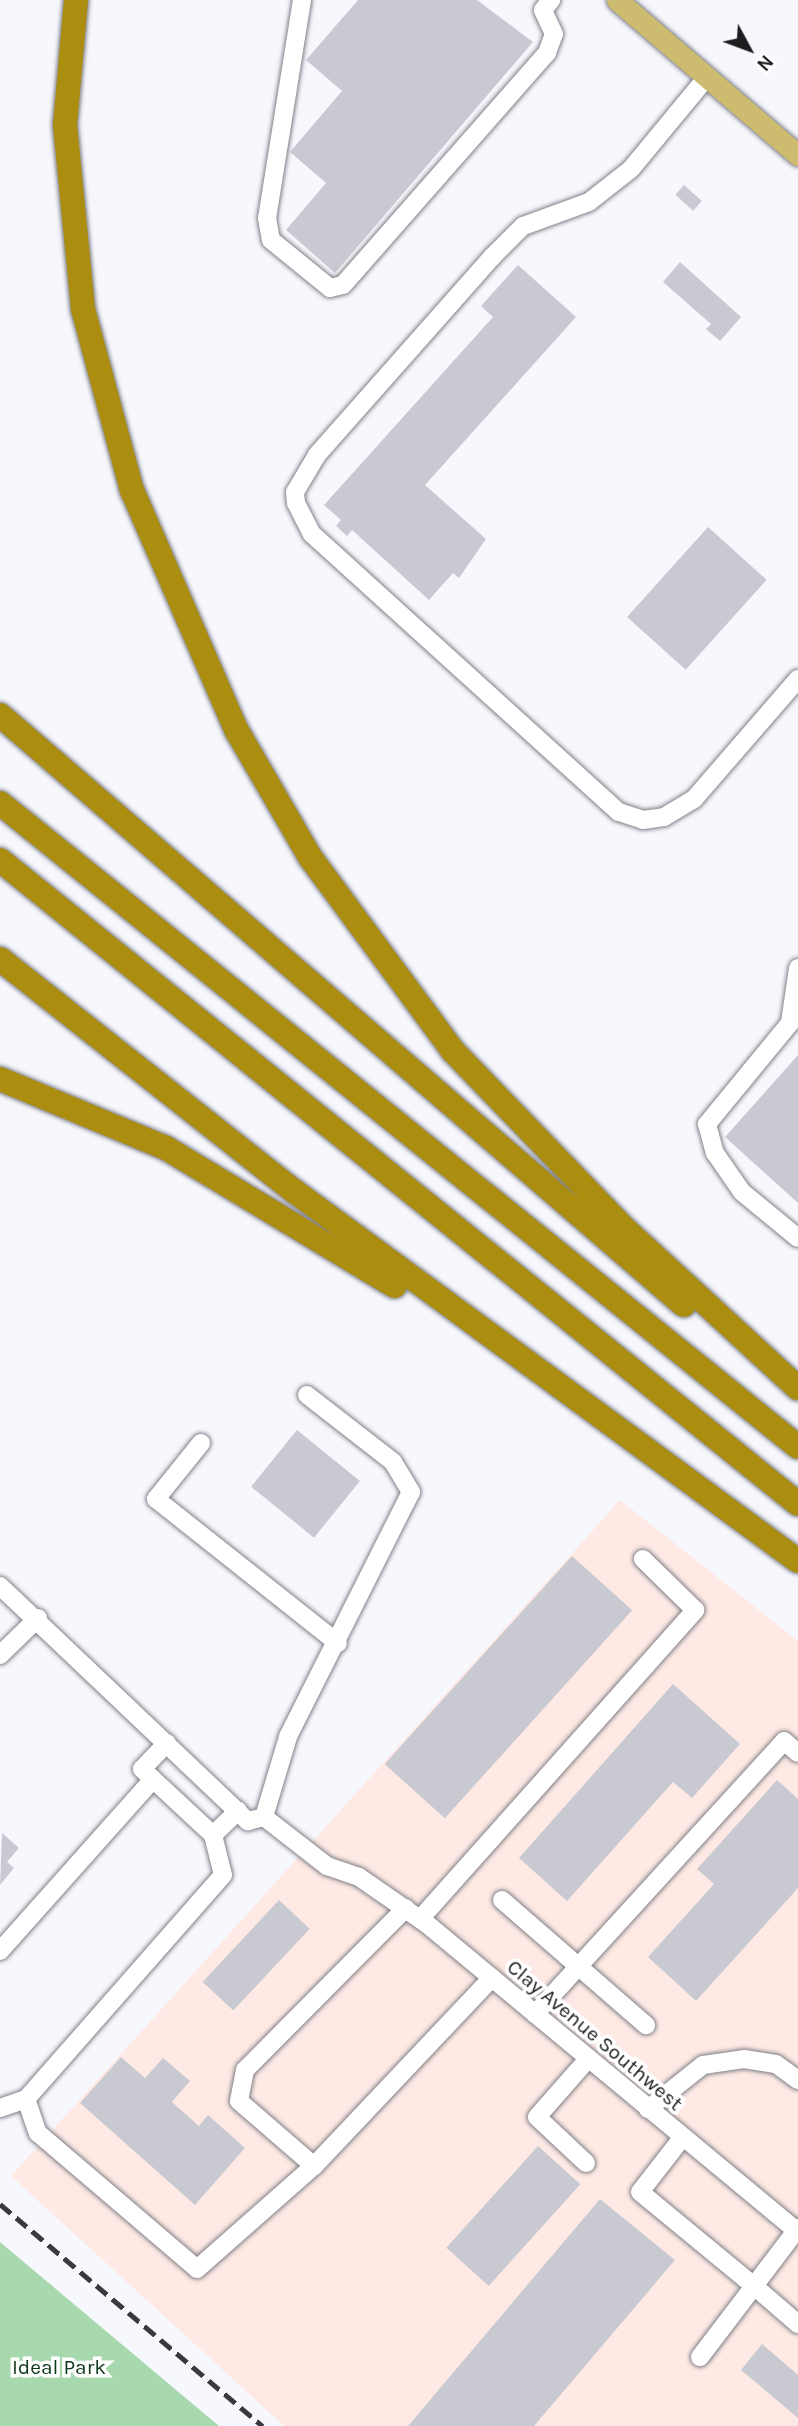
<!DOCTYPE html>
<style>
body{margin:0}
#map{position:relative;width:798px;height:2426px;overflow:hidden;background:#f7f8fe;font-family:Karla,sans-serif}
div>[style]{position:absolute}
.industrial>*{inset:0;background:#fee9e4}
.green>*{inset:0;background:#a8d9ae}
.building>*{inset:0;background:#c9cad1;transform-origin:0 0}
.roads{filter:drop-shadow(0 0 2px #808188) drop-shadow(0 0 2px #808188)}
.minor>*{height:18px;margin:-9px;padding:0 9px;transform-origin:9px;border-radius:9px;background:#fff}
.major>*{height:21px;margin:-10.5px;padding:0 10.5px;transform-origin:10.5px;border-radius:10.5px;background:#cdbb70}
.highway>*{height:24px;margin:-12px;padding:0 12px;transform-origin:12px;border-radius:12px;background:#ab8d10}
.rail>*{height:5px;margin-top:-2.5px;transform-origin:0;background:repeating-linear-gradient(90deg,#3a3a3e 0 14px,transparent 0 21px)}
span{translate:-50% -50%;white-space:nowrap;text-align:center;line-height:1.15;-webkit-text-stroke:7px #fff;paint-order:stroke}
.street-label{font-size:21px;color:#1d1d20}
.park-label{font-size:21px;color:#0d3717}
.north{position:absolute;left:714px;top:14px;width:70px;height:70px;-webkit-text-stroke:5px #fff;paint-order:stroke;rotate:131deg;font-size:19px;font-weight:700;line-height:28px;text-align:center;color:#1d1d20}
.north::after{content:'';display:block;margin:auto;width:24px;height:32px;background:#1d1d20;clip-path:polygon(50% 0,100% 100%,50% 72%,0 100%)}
</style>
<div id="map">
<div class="industrial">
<div style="clip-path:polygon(620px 1500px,798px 1641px,798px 2426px,284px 2426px,11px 2176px)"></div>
</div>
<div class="green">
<div style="clip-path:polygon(0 2242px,219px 2426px,0 2426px)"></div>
</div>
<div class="building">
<div style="clip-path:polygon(358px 0,477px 0,533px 42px,335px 273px,286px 230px,326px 183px,290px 152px,342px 91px,306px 60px)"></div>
<div style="left:684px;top:185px;width:24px;height:13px;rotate:42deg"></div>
<div style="clip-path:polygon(680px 262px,741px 317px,720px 341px,706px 329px,711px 324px,663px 282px)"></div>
<div style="clip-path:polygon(518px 265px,576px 317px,425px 485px,486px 539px,459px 578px,453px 573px,429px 600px,352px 530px,347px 536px,336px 526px,341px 520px,324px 505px,493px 317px,481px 306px)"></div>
<div style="left:708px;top:527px;width:79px;height:121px;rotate:42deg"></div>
<div style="clip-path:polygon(798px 1055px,798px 1203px,725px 1137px)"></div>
<div style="left:297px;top:1430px;width:81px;height:73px;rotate:39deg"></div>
<div style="left:572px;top:1556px;width:81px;height:280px;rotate:42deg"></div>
<div style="clip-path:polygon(673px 1684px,740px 1744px,692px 1798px,673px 1782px,567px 1901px,519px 1858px)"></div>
<div style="clip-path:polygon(777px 1780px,798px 1799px,798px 1888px,696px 2001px,648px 1957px,714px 1884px,697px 1869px)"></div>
<div style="clip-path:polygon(2px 1833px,19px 1848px,7px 1862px,14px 1868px,0 1885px)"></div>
<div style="left:279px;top:1900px;width:42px;height:112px;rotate:43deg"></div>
<div style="clip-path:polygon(121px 2057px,145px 2078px,163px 2058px,190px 2081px,172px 2102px,199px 2126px,208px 2115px,245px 2148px,195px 2205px,80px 2103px)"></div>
<div style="left:538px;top:2146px;width:57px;height:137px;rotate:42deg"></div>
<div style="clip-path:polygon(600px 2199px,675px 2260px,534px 2426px,408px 2426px)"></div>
<div style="clip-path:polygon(762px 2344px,798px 2375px,798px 2418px,741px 2370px)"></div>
</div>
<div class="roads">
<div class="minor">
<div style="left:302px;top:0;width:221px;rotate:99.1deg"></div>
<div style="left:267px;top:218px;width:22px;rotate:80deg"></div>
<div style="left:271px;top:240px;width:76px;rotate:39.1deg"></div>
<div style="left:330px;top:288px;width:13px;rotate:-13deg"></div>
<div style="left:343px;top:285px;width:309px;rotate:-48.7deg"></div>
<div style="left:547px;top:53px;width:20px;rotate:-70deg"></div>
<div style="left:554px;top:34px;width:26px;rotate:-115deg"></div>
<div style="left:543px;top:10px;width:13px;rotate:-51deg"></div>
<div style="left:707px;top:77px;width:119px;rotate:129.6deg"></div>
<div style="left:631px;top:169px;width:53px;rotate:141.8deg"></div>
<div style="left:589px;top:202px;width:70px;rotate:160deg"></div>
<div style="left:523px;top:226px;width:44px;rotate:135deg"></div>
<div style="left:492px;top:257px;width:264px;rotate:131.5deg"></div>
<div style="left:317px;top:455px;width:43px;rotate:120.7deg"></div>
<div style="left:295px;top:492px;width:11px;rotate:85deg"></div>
<div style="left:296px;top:503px;width:35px;rotate:63deg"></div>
<div style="left:312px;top:534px;width:414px;rotate:42.2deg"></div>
<div style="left:619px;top:812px;width:25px;rotate:18deg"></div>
<div style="left:643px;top:820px;width:21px;rotate:-8deg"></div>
<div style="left:664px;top:817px;width:35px;rotate:-31deg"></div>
<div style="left:694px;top:799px;width:159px;rotate:-49.1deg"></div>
<div style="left:798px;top:968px;width:56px;rotate:98.3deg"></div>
<div style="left:790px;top:1023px;width:131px;rotate:129.4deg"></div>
<div style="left:707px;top:1124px;width:30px;rotate:75deg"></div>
<div style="left:715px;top:1153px;width:47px;rotate:55.3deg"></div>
<div style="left:742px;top:1192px;width:72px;rotate:39.4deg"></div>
<div style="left:307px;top:1395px;width:109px;rotate:37.9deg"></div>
<div style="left:393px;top:1462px;width:35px;rotate:59deg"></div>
<div style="left:411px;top:1492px;width:274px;rotate:116.7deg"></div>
<div style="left:288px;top:1737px;width:84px;rotate:106.7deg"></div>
<div style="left:264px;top:1817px;width:80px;rotate:37.9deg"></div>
<div style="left:327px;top:1866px;width:34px;rotate:19deg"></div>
<div style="left:359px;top:1877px;width:83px;rotate:34.7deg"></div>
<div style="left:427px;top:1924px;width:482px;rotate:39.7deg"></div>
<div style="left:201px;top:1443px;width:72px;rotate:128.8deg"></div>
<div style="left:156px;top:1499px;width:232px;rotate:38.4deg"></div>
<div style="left:0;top:1586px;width:342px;rotate:43.5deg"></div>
<div style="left:248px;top:1821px;width:16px;rotate:-14deg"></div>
<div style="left:0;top:1655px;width:53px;rotate:-44.2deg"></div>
<div style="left:167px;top:1743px;width:36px;rotate:134deg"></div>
<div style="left:142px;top:1769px;width:97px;rotate:42.9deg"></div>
<div style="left:213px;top:1835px;width:35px;rotate:-44deg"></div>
<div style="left:213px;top:1835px;width:41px;rotate:76deg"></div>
<div style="left:223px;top:1875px;width:298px;rotate:131.3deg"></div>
<div style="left:26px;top:2099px;width:36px;rotate:71deg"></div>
<div style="left:38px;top:2133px;width:209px;rotate:40.5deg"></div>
<div style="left:197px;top:2269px;width:156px;rotate:-41.4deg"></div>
<div style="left:314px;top:2166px;width:99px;rotate:-139.1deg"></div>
<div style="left:239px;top:2101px;width:32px;rotate:-79deg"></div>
<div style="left:245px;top:2070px;width:228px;rotate:-45.2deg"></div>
<div style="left:502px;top:1900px;width:191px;rotate:41deg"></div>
<div style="left:420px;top:1919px;width:414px;rotate:-48.3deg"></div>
<div style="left:695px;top:1610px;width:73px;rotate:-135.6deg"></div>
<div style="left:0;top:1951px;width:230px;rotate:-48.3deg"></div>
<div style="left:535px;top:2014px;width:369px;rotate:-47.6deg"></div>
<div style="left:784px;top:1741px;width:18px;rotate:41deg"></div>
<div style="left:0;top:2108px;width:28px;rotate:-19deg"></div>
<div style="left:648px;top:2109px;width:70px;rotate:-38.7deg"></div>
<div style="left:703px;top:2065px;width:41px;rotate:-8.3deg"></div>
<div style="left:744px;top:2059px;width:32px;rotate:9deg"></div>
<div style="left:776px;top:2064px;width:27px;rotate:36deg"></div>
<div style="left:682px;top:2138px;width:68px;rotate:127.9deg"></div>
<div style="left:640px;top:2192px;width:148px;rotate:39.5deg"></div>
<div style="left:754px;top:2286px;width:73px;rotate:-52.8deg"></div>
<div style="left:586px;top:2163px;width:67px;rotate:-136.8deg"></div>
<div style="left:537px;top:2117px;width:77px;rotate:-48.7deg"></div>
<div style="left:314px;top:2166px;width:259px;rotate:-46.6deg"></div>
<div style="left:700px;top:2357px;width:89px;rotate:-52.7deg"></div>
<div style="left:754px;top:2286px;width:58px;rotate:40.8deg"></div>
</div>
<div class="major">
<div style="left:617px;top:0;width:238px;rotate:40.6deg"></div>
</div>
<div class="highway">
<div style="left:76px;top:0;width:125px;rotate:95deg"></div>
<div style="left:65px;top:125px;width:185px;rotate:84.4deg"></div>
<div style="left:83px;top:309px;width:188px;rotate:74.9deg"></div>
<div style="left:132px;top:490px;width:263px;rotate:66.5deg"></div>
<div style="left:237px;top:731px;width:146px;rotate:59.9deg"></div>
<div style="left:310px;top:857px;width:241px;rotate:53.6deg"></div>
<div style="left:453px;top:1051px;width:250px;rotate:46deg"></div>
<div style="left:627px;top:1231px;width:232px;rotate:42.6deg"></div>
<div style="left:0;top:715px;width:903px;rotate:40.78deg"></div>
<div style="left:0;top:803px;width:1025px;rotate:38.9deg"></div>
<div style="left:0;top:860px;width:1025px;rotate:38.9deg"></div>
<div style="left:0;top:959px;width:375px;rotate:38.3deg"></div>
<div style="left:294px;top:1191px;width:625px;rotate:36.28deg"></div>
<div style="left:0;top:1079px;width:180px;rotate:22.6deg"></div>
<div style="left:166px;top:1148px;width:267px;rotate:31.1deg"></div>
</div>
</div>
<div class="rail">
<div style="left:0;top:2204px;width:344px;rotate:40.2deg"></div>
</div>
<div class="street-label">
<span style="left:595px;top:2035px;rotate:40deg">Clay Avenue Southwest</span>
</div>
<div class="park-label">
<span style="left:59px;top:2367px">Ideal Park</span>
</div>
<div class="north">N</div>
</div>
